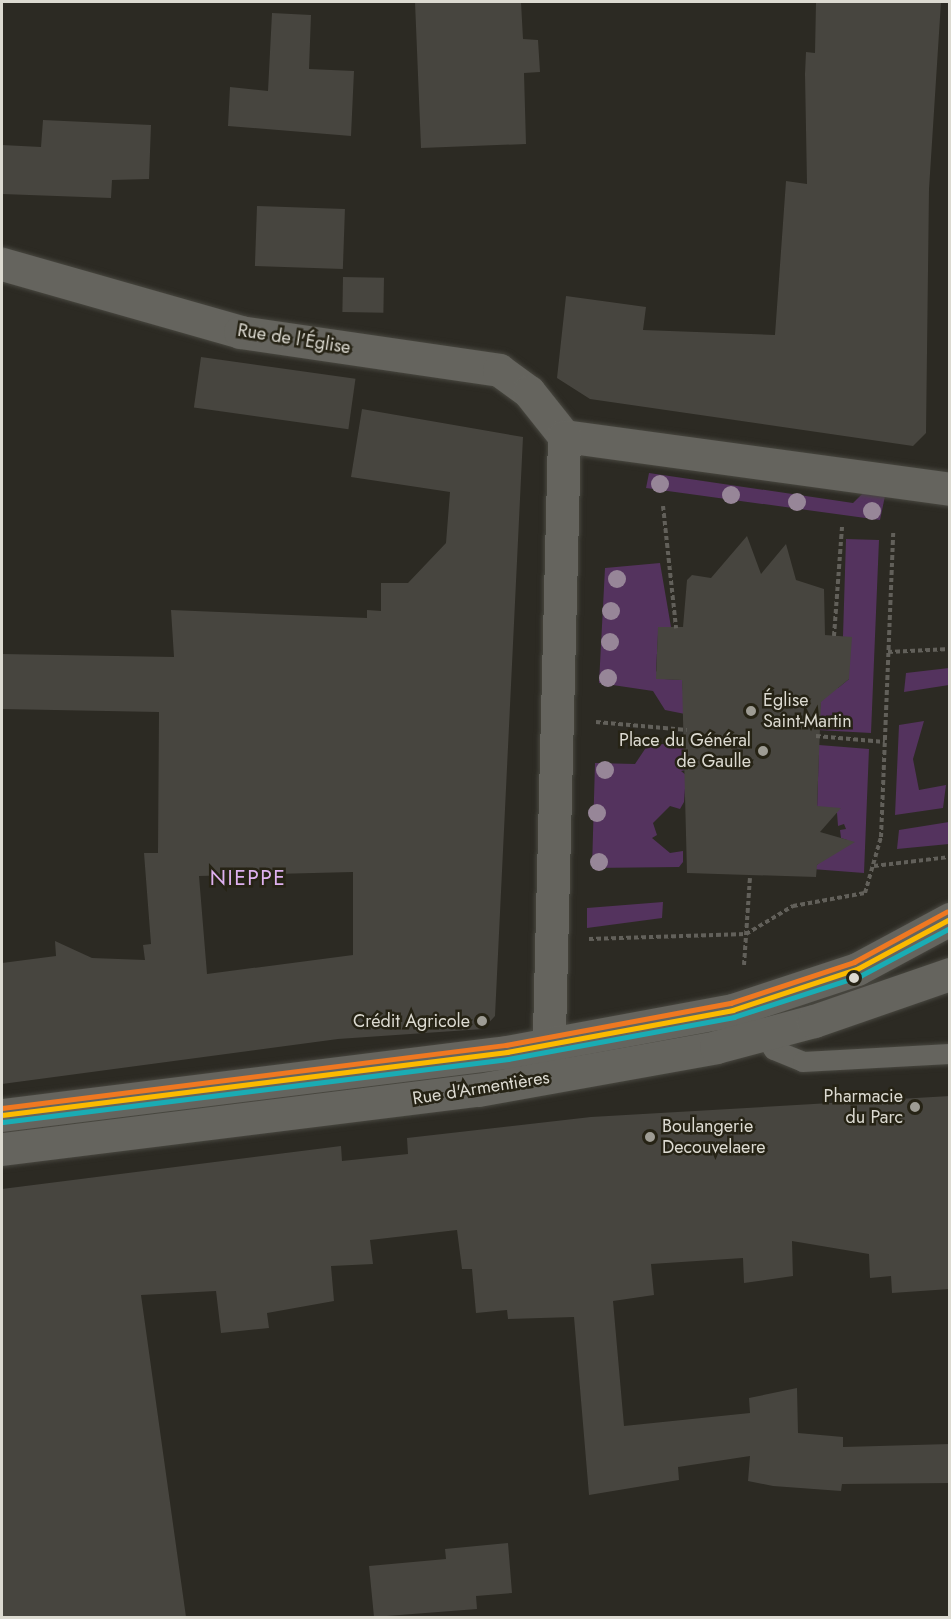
<!DOCTYPE html>
<meta charset="utf-8">
<style>
body{margin:0}
#map{position:relative;width:951px;height:1619px;overflow:hidden;background:#2c2a23;font-family:Jost,sans-serif}
div>[style]{position:absolute}
.green>*{inset:0;background:#54335e}
.building>*{inset:0;background:#47453f;transform-origin:0 0}
.path>*{height:4px;margin-top:-2px;transform-origin:0;background:repeating-linear-gradient(90deg,#62605a 0 4.5px,transparent 0 7.5px)}
.roads{filter:drop-shadow(0 0 2px #484740) drop-shadow(0 0 2px #484740)}
.service>*{height:20px;margin:-10px;padding:0 10px;transform-origin:10px;border-radius:10px;background:#65645e}
.minor>*{height:33px;margin:-16.5px;padding:0 16.5px;transform-origin:16.5px;border-radius:16.5px;background:#65645e}
.secondary>*{height:33px;margin:-16.5px;padding:0 16.5px;transform-origin:16.5px;border-radius:16.5px;background:#65645e}
.bus-1>*{height:4.5px;margin:-2.25px;padding:0 2.25px;transform-origin:2.25px;border-radius:2.25px;background:#fbba00}
.bus-2>*{height:4.5px;margin:-2.25px;padding:0 2.25px;transform-origin:2.25px;border-radius:2.25px;background:#1aacb4}
.bus-3>*{height:4.5px;margin:-2.25px;padding:0 2.25px;transform-origin:2.25px;border-radius:2.25px;background:#ef7821}
.trees>*{width:18px;height:18px;margin:-9px;border-radius:50%;background:#978698}
.dots>*{width:16px;height:16px;translate:-50% -50%;box-sizing:border-box;border:3px solid #262315;border-radius:50%}
span{translate:-50% -50%;white-space:nowrap;text-align:center;line-height:1.15;-webkit-text-stroke:5px #262315;paint-order:stroke}
.street-label{font-size:18px;color:#dcdad1}
.poi-label{font-size:18px;color:#dcdad1}
.left{translate:0 -50%;text-align:left}
.right{translate:-100% -50%;text-align:right}
.quarter-label{font-size:21px;color:#deb0ef;letter-spacing:1.5px}
.frame{position:absolute;inset:0;border:3px solid #dcdad1;pointer-events:none}
</style>
<div id="map">
<div class="green">
<div style="clip-path:polygon(649px 473px,853px 503px,864px 492px,885px 496px,880px 520px,646px 488px)"></div>
<div style="clip-path:polygon(846px 539px,879px 540px,871px 733px,817px 730px,823px 688px,838px 688px,849px 679px,843px 636px)"></div>
<div style="clip-path:polygon(660px 563px,671px 627px,658px 635px,656px 671px,664px 679px,682px 680px,685px 714px,665px 710px,653px 691px,599px 683px,605px 568px)"></div>
<div style="clip-path:polygon(949px 668px,949px 685px,904px 692px,906px 673px)"></div>
<div style="clip-path:polygon(924px 721px,913px 759px,919px 790px,946px 785px,943px 808px,895px 815px,899px 725px)"></div>
<div style="clip-path:polygon(649px 743px,687px 746px,686px 770px,681px 771px,686px 775px,684px 802px,680px 809px,670px 806px,653px 823px,657px 835px,652px 838px,670px 853px,683px 851px,683px 862px,679px 867px,592px 868px,595px 763px,635px 764px)"></div>
<div style="clip-path:polygon(819px 745px,869px 749px,864px 873px,812px 869px,847px 840px,841px 838px,840px 830px,846px 829px,844px 824px,838px 826px,837px 813px,817px 812px)"></div>
<div style="clip-path:polygon(949px 822px,949px 844px,897px 849px,899px 830px)"></div>
<div style="clip-path:polygon(663px 902px,662px 918px,587px 928px,587px 908px)"></div>
</div>
<div class="building">
<div style="clip-path:polygon(415px 2px,521px 2px,523px 39px,538px 40px,540px 72px,524px 73px,526px 144px,421px 148px)"></div>
<div style="clip-path:polygon(816px 2px,941px 2px,929px 189px,926px 433px,913px 446px,590px 399px,557px 378px,566px 296px,646px 307px,643px 330px,775px 335px,786px 181px,807px 184px,805px 74px,806px 52px,815px 53px)"></div>
<div style="clip-path:polygon(272px 13px,311px 15px,309px 69px,354px 71px,351px 136px,228px 126px,230px 87px,268px 91px)"></div>
<div style="clip-path:polygon(43px 120px,151px 125px,149px 179px,112px 180px,111px 198px,2px 194px,2px 145px,41px 147px)"></div>
<div style="left:257px;top:206px;width:88px;height:60px;rotate:2deg"></div>
<div style="left:343px;top:277px;width:41px;height:35px;rotate:1deg"></div>
<div style="left:201px;top:357px;width:156px;height:51px;rotate:8deg"></div>
<div style="clip-path:polygon(evenodd,362px 409px,523px 437px,495px 1016px,483px 1029px,338px 1039px,2px 1084px,2px 963px,56px 956px,55px 941px,92px 958px,145px 960px,143px 945px,151px 944px,144px 853px,158px 853px,159px 712px,2px 709px,2px 654px,174px 657px,171px 610px,367px 618px,367px 610px,381px 611px,381px 583px,408px 583px,446px 543px,450px 492px,351px 477px,362px 409px,353px 872px,353px 955px,207px 974px,199px 876px,353px 872px)"></div>
<div style="clip-path:polygon(747px 536px,761px 574px,786px 544px,796px 580px,824px 589px,825px 635px,852px 637px,849px 679px,821px 702px,817px 806px,841px 808px,820px 832px,855px 842px,817px 865px,816px 877px,687px 873px,682px 680px,656px 679px,658px 627px,683px 627px,687px 580px,692px 575px,711px 578px)"></div>
<div style="clip-path:polygon(950px 1096px,950px 1289px,892px 1293px,891px 1276px,870px 1278px,869px 1254px,792px 1241px,793px 1276px,744px 1283px,743px 1258px,651px 1264px,654px 1295px,613px 1301px,624px 1426px,750px 1413px,749px 1398px,797px 1388px,798px 1433px,843px 1437px,843px 1447px,950px 1444px,950px 1483px,842px 1484px,841px 1491px,773px 1486px,748px 1481px,750px 1456px,678px 1467px,679px 1480px,589px 1495px,574px 1317px,508px 1319px,507px 1310px,476px 1313px,472px 1269px,462px 1269px,457px 1230px,370px 1240px,373px 1264px,331px 1266px,334px 1301px,267px 1313px,269px 1328px,221px 1333px,216px 1291px,141px 1295px,186px 1617px,2px 1617px,2px 1189px,341px 1146px,342px 1161px,408px 1154px,407px 1138px,591px 1117px)"></div>
<div style="clip-path:polygon(508px 1543px,512px 1593px,476px 1596px,477px 1609px,374px 1617px,369px 1566px,446px 1559px,445px 1549px)"></div>
</div>
<div class="path">
<div style="left:663px;top:506px;width:123px;rotate:83.9deg"></div>
<div style="left:834px;top:636px;width:110px;rotate:-85.8deg"></div>
<div style="left:888px;top:652px;width:62px;rotate:-2.8deg"></div>
<div style="left:596px;top:722px;width:91px;rotate:5deg"></div>
<div style="left:816px;top:736px;width:69px;rotate:5deg"></div>
<div style="left:874px;top:866px;width:77px;rotate:-6.8deg"></div>
<div style="left:589px;top:939px;width:157px;rotate:-1.8deg"></div>
<div style="left:746px;top:934px;width:55px;rotate:-30.8deg"></div>
<div style="left:793px;top:906px;width:73px;rotate:-10.2deg"></div>
<div style="left:865px;top:893px;width:58px;rotate:-74.1deg"></div>
<div style="left:881px;top:837px;width:305px;rotate:-87.7deg"></div>
<div style="left:744px;top:965px;width:87px;rotate:-86.1deg"></div>
</div>
<div class="roads">
<div class="service">
<div style="left:760px;top:1028px;width:26px;rotate:58deg"></div>
<div style="left:774px;top:1050px;width:31px;rotate:22deg"></div>
<div style="left:803px;top:1062px;width:147px;rotate:-3.1deg"></div>
</div>
<div class="minor">
<div style="left:2px;top:264px;width:248px;rotate:15.9deg"></div>
<div style="left:240px;top:332px;width:262px;rotate:8.3deg"></div>
<div style="left:499px;top:370px;width:37px;rotate:36deg"></div>
<div style="left:529px;top:392px;width:56px;rotate:51.5deg"></div>
<div style="left:564px;top:436px;width:390px;rotate:7.8deg"></div>
<div style="left:548px;top:1073px;width:637px;rotate:-88.56deg"></div>
</div>
<div class="secondary">
<div style="left:2px;top:1115px;width:509px;rotate:-7.11deg"></div>
<div style="left:507px;top:1052px;width:230px;rotate:-10.5deg"></div>
<div style="left:733px;top:1010px;width:131px;rotate:-18.3deg"></div>
<div style="left:857px;top:969px;width:106px;rotate:-28.3deg"></div>
<div style="left:2px;top:1149px;width:480px;rotate:-7.1deg"></div>
<div style="left:478px;top:1090px;width:242px;rotate:-10.2deg"></div>
<div style="left:716px;top:1047px;width:101px;rotate:-14.9deg"></div>
<div style="left:814px;top:1021px;width:144px;rotate:-19.1deg"></div>
</div>
</div>
<div class="bus-1">
<div style="left:2px;top:1115px;width:509px;rotate:-7.11deg"></div>
<div style="left:507px;top:1052px;width:230px;rotate:-10.5deg"></div>
<div style="left:733px;top:1010px;width:131px;rotate:-18.3deg"></div>
<div style="left:857px;top:969px;width:106px;rotate:-28.3deg"></div>
</div>
<div class="bus-2">
<div style="left:3px;top:1122px;width:509px;rotate:-7.11deg"></div>
<div style="left:508px;top:1059px;width:230px;rotate:-10.5deg"></div>
<div style="left:734px;top:1017px;width:133px;rotate:-18deg"></div>
<div style="left:860px;top:976px;width:102px;rotate:-28.1deg"></div>
</div>
<div class="bus-3">
<div style="left:2px;top:1108px;width:508px;rotate:-7.13deg"></div>
<div style="left:506px;top:1045px;width:229px;rotate:-10.6deg"></div>
<div style="left:731px;top:1003px;width:130px;rotate:-18.4deg"></div>
<div style="left:854px;top:962px;width:105px;rotate:-28.5deg"></div>
</div>
<div class="trees">
<div style="left:660px;top:484px"></div>
<div style="left:731px;top:495px"></div>
<div style="left:797px;top:502px"></div>
<div style="left:872px;top:511px"></div>
<div style="left:617px;top:579px"></div>
<div style="left:611px;top:611px"></div>
<div style="left:610px;top:642px"></div>
<div style="left:608px;top:678px"></div>
<div style="left:605px;top:770px"></div>
<div style="left:597px;top:813px"></div>
<div style="left:599px;top:862px"></div>
</div>
<div class="dots">
<div style="left:751px;top:711px;background:#9e9c94"></div>
<div style="left:763px;top:751px;background:#9e9c94"></div>
<div style="left:854px;top:978px;background:#dcdad1"></div>
<div style="left:482px;top:1021px;background:#9e9c94"></div>
<div style="left:915px;top:1107px;background:#9e9c94"></div>
<div style="left:650px;top:1137px;background:#9e9c94"></div>
</div>
<div class="street-label">
<span style="left:294px;top:339px;rotate:9deg">Rue de l'Église</span>
<span style="left:481px;top:1088px;rotate:-9deg">Rue d'Armentières</span>
</div>
<div class="poi-label">
<span class="left" style="left:763px;top:711px">Église<br>Saint-Martin</span>
<span class="right" style="left:751px;top:751px">Place du Général<br>de Gaulle</span>
<span class="right" style="left:470px;top:1021px">Crédit Agricole</span>
<span class="right" style="left:903px;top:1107px">Pharmacie<br>du Parc</span>
<span class="left" style="left:662px;top:1137px">Boulangerie<br>Decouvelaere</span>
</div>
<div class="quarter-label">
<span style="left:248px;top:878px">NIEPPE</span>
</div>
<div class="frame"></div>
</div>
